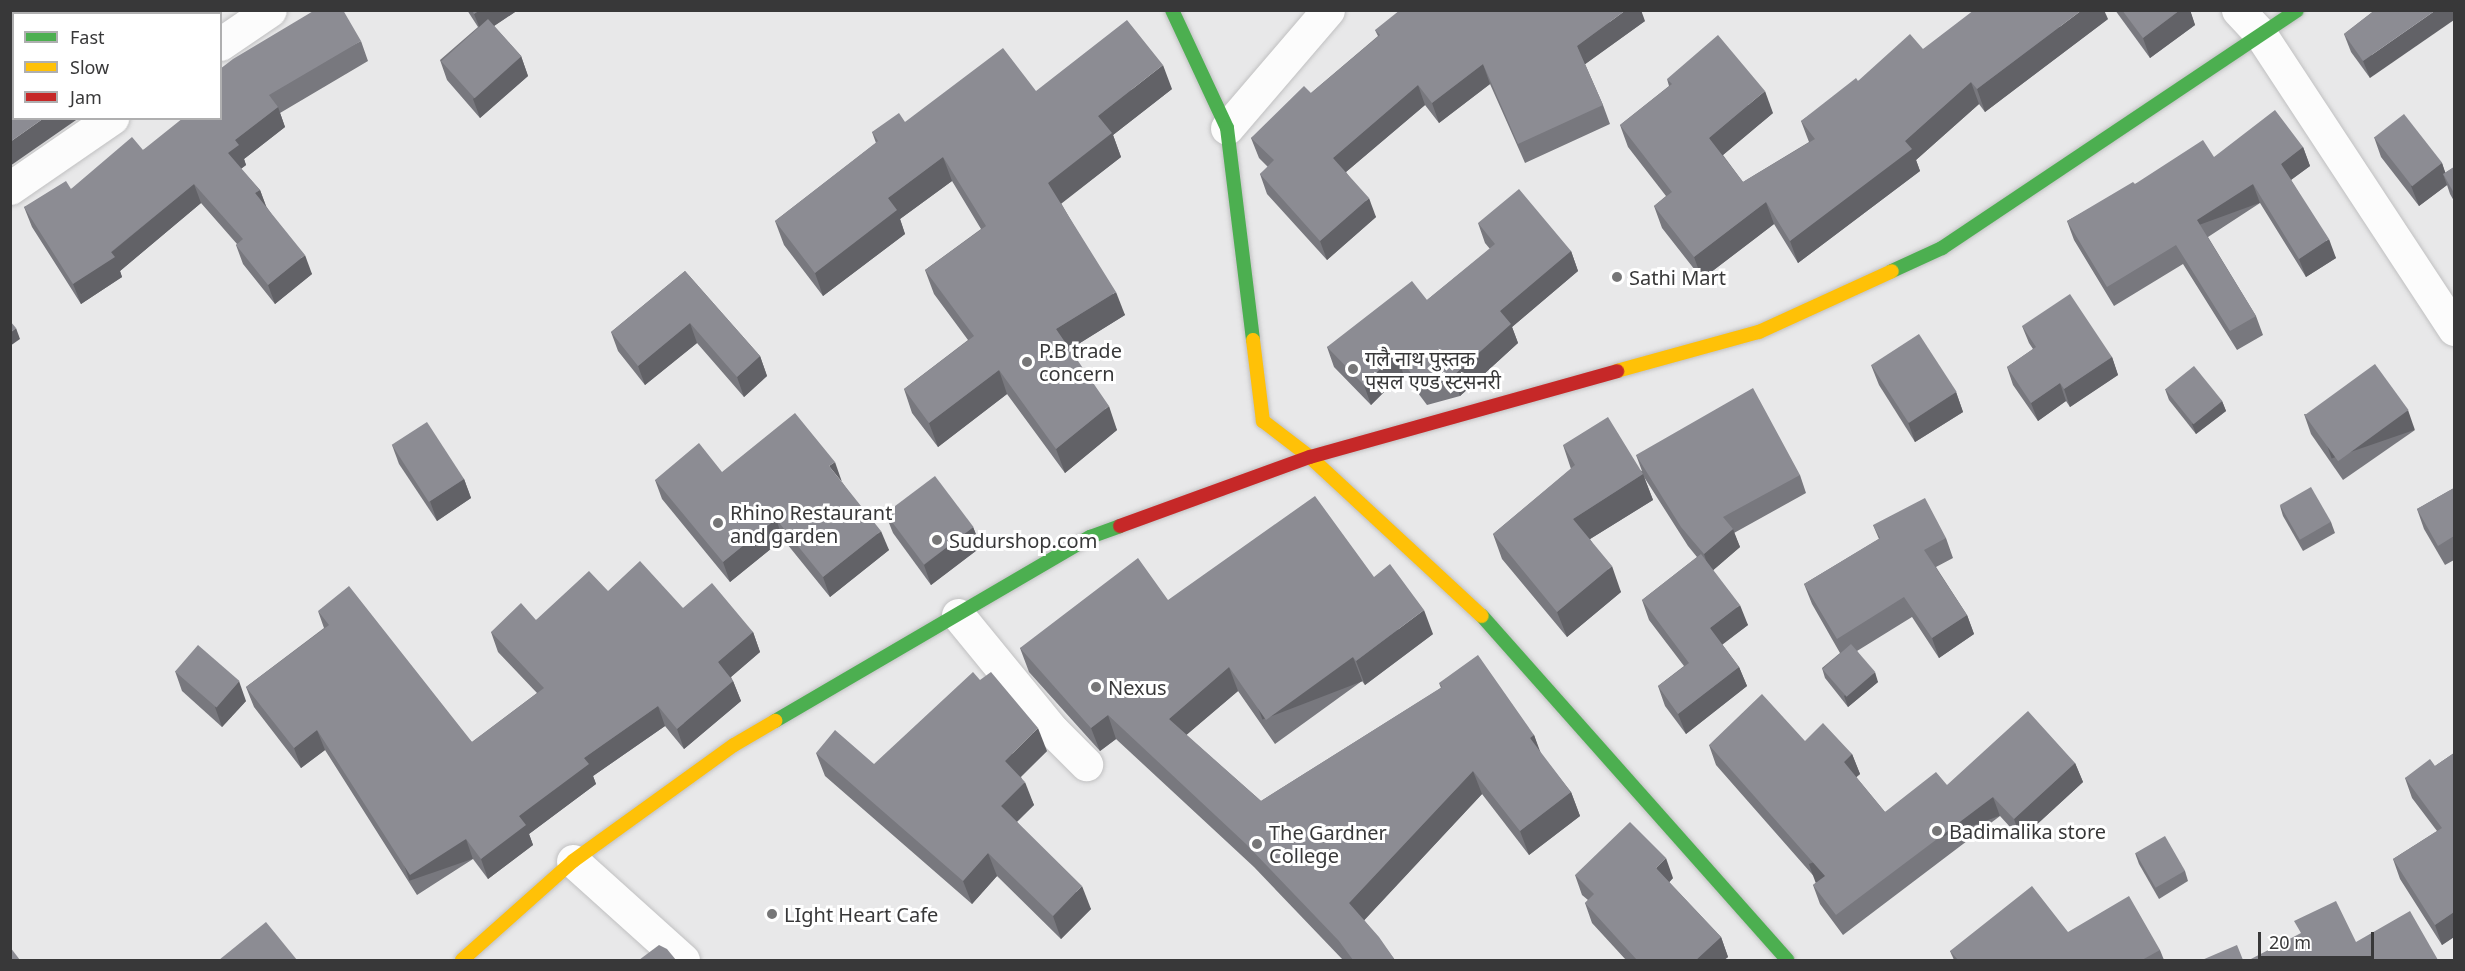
<!DOCTYPE html>
<meta charset="utf-8">
<style>
body{margin:0}
#map{position:relative;width:2465px;height:971px;overflow:hidden;background:#e8e8e9;font-family:"Noto Sans","Noto Sans Devanagari",sans-serif}
div>[style]{position:absolute}
.roads{filter:drop-shadow(0 0 2px #c0c0c1) drop-shadow(0 0 2px #c0c0c1)}
.street>*{height:33px;margin:-16.5px;padding:0 16.5px;transform-origin:16.5px;border-radius:16.5px;background:#fcfcfc}
.fast>*{height:14px;margin:-7px;padding:0 7px;transform-origin:7px;border-radius:7px;background:#4caf50}
.slow>*{height:14px;margin:-7px;padding:0 7px;transform-origin:7px;border-radius:7px;background:#ffc107}
.jam>*{height:14px;margin:-7px;padding:0 7px;transform-origin:7px;border-radius:7px;background:#c62828}
.wall>*{inset:0;background:#78787e;transform-origin:0 0}
.shaded-wall>*{inset:0;background:#626267;transform-origin:0 0}
.building>*{inset:0;background:#8c8c93;transform-origin:0 0}
.dots>*{width:16px;height:16px;translate:-50% -50%;box-sizing:border-box;border:3px solid #fff;border-radius:50%}
span{translate:-50% -50%;white-space:nowrap;text-align:center;line-height:1.15;-webkit-text-stroke:6px #fff;paint-order:stroke}
.poi-label{font-size:20px;color:#383839}
.left{translate:0 -50%;text-align:left}
.frame{position:absolute;inset:0;border:12px solid #383839;pointer-events:none}
.legend{position:absolute;left:12px;top:12px;width:210px;height:108px;box-sizing:border-box;background:#fff;border:2px solid #afafb0;margin:0;padding:8px 10px;list-style:none;font-size:18px;color:#383839}
.legend li{display:flex;align-items:center;gap:12px;height:30px}
.legend b{width:30px;border:2px solid #afafb0}
.scale{position:absolute;left:2258px;top:932px;width:116px;height:27px;box-sizing:border-box;border:3px solid #383839;border-top:0;padding-left:8px;font-size:18px;line-height:21px;white-space:nowrap;color:#383839;-webkit-text-stroke:4px #fff;paint-order:stroke}
</style>
<div id="map">
<div class="roads">
<div class="street">
<div style="left:2238px;top:10px;width:34px;rotate:47deg"></div>
<div style="left:2261px;top:35px;width:352px;rotate:56.7deg"></div>
<div style="left:220px;top:44px;width:60px;rotate:-34.2deg"></div>
<div style="left:1227px;top:128px;width:155px;rotate:-49.4deg"></div>
<div style="left:10px;top:188px;width:124px;rotate:-34.5deg"></div>
<div style="left:958px;top:615px;width:150px;rotate:50.7deg"></div>
<div style="left:1053px;top:731px;width:47px;rotate:45deg"></div>
<div style="left:573px;top:861px;width:148px;rotate:42deg"></div>
</div>
<div class="fast">
<div style="left:1172px;top:10px;width:130px;rotate:65deg"></div>
<div style="left:1227px;top:128px;width:214px;rotate:83deg"></div>
<div style="left:1892px;top:271px;width:55px;rotate:-24.7deg"></div>
<div style="left:1942px;top:248px;width:427px;rotate:-33.8deg"></div>
<div style="left:1482px;top:616px;width:460px;rotate:48.4deg"></div>
<div style="left:775px;top:721px;width:365px;rotate:-30.3deg"></div>
<div style="left:1090px;top:537px;width:32px;rotate:-20deg"></div>
</div>
<div class="slow">
<div style="left:1253px;top:340px;width:82px;rotate:83deg"></div>
<div style="left:1263px;top:421px;width:59px;rotate:37.5deg"></div>
<div style="left:1310px;top:457px;width:234px;rotate:42.8deg"></div>
<div style="left:1617px;top:371px;width:147px;rotate:-15.4deg"></div>
<div style="left:1759px;top:332px;width:146px;rotate:-24.6deg"></div>
<div style="left:462px;top:960px;width:149px;rotate:-41.7deg"></div>
<div style="left:573px;top:861px;width:198px;rotate:-35.8deg"></div>
<div style="left:734px;top:745px;width:48px;rotate:-30.3deg"></div>
</div>
<div class="jam">
<div style="left:1120px;top:526px;width:202px;rotate:-20deg"></div>
<div style="left:1310px;top:457px;width:319px;rotate:-15.6deg"></div>
</div>
</div>
<div class="wall">
<div style="left:22px;top:10px;width:133px;height:4px"></div>
<div style="clip-path:polygon(467px 10px,514px 10px,515px 12px,494px 26px,521px 56px,528px 76px,480px 118px,447px 80px,440px 60px,478px 27px)"></div>
<div style="clip-path:polygon(2115px 10px,2190px 10px,2195px 25px,2150px 58px)"></div>
<div style="clip-path:polygon(2375px 10px,2370px 78px,2351px 52px,2344px 34px)"></div>
<div style="clip-path:polygon(2108px 19px,1985px 112px,1979px 104px,1916px 160px,1920px 171px,1798px 263px,1774px 224px,1702px 279px,1662px 228px,1654px 206px,1666px 196px,1628px 147px,1620px 125px,1669px 86px,1667px 79px,1773px 113px,1723px 155px,1743px 182px,1809px 142px,1801px 121px,1858px 81px,1923px 49px)"></div>
<div style="clip-path:polygon(1645px 21px,1585px 64px,1603px 105px,1610px 124px,1525px 163px,1490px 84px,1439px 123px,1425px 105px,1346px 172px,1376px 217px,1327px 260px,1267px 194px,1260px 174px,1268px 167px,1259px 158px,1251px 138px,1311px 93px,1378px 36px,1375px 30px)"></div>
<div style="clip-path:polygon(361px 41px,368px 61px,280px 113px,285px 127px,244px 159px,246px 165px,241px 169px,260px 190px,266px 206px,312px 274px,275px 304px,243px 264px,236px 245px,237px 244px,201px 203px,120px 271px,122px 277px,81px 304px,32px 227px,24px 207px,71px 189px,143px 150px)"></div>
<div style="clip-path:polygon(1172px 89px,1113px 135px,1121px 157px,1061px 203px,1125px 315px,1070px 349px,1117px 430px,1065px 473px,1007px 394px,938px 447px,912px 413px,904px 389px,968px 340px,934px 294px,925px 270px,981px 229px,952px 181px,900px 219px,905px 234px,823px 296px,784px 245px,775px 221px,876px 143px,872px 132px,905px 122px,1036px 91px)"></div>
<div style="clip-path:polygon(2374px 137px,2442px 163px,2445px 173px,2454px 167px,2454px 201px,2450px 194px,2447px 185px,2419px 206px,2381px 157px)"></div>
<div style="clip-path:polygon(2303px 147px,2310px 166px,2291px 180px,2336px 258px,2306px 277px,2260px 203px,2208px 237px,2256px 316px,2263px 335px,2237px 350px,2183px 264px,2114px 306px,2074px 240px,2067px 221px,2135px 184px,2214px 157px)"></div>
<div style="clip-path:polygon(1478px 223px,1571px 251px,1578px 271px,1512px 327px,1518px 343px,1460px 396px,1427px 405px,1403px 373px,1371px 405px,1334px 367px,1327px 347px,1427px 300px,1490px 249px,1485px 243px)"></div>
<div style="clip-path:polygon(685px 271px,760px 356px,767px 376px,744px 397px,697px 343px,645px 385px,618px 351px,611px 332px)"></div>
<div style="clip-path:polygon(2022px 326px,2112px 357px,2118px 375px,2070px 407px,2066px 401px,2038px 421px,2013px 385px,2007px 367px,2033px 349px,2029px 343px)"></div>
<div style="clip-path:polygon(1871px 365px,1956px 392px,1963px 412px,1915px 442px,1879px 385px)"></div>
<div style="clip-path:polygon(2165px 389px,2222px 401px,2226px 411px,2196px 434px,2169px 400px)"></div>
<div style="clip-path:polygon(2304px 414px,2415px 430px,2343px 480px,2311px 434px)"></div>
<div style="clip-path:polygon(392px 445px,464px 479px,471px 498px,437px 521px,399px 464px)"></div>
<div style="clip-path:polygon(1563px 445px,1642px 471px,1636px 455px,1800px 475px,1806px 493px,1734px 533px,1740px 547px,1713px 570px,1748px 625px,1722px 644px,1739px 667px,1747px 686px,1686px 734px,1665px 706px,1658px 686px,1684px 666px,1649px 620px,1642px 600px,1697px 557px,1688px 546px,1644px 477px,1653px 500px,1590px 539px,1621px 592px,1567px 637px,1502px 559px,1493px 534px,1571px 469px)"></div>
<div style="clip-path:polygon(722px 472px,842px 482px,889px 550px,830px 597px,783px 539px,730px 582px,662px 499px,655px 480px)"></div>
<div style="clip-path:polygon(2454px 488px,2454px 560px,2445px 565px,2424px 529px,2417px 509px)"></div>
<div style="clip-path:polygon(2280px 506px,2331px 522px,2335px 533px,2303px 551px,2283px 516px)"></div>
<div style="clip-path:polygon(885px 513px,973px 527px,981px 547px,931px 585px,893px 533px)"></div>
<div style="clip-path:polygon(1873px 525px,1946px 538px,1953px 558px,1936px 567px,1967px 615px,1974px 634px,1939px 658px,1912px 617px,1857px 651px,1878px 682px,1848px 707px,1825px 678px,1822px 668px,1840px 653px,1812px 604px,1804px 584px,1879px 539px)"></div>
<div style="clip-path:polygon(608px 591px,683px 608px,753px 632px,760px 652px,731px 677px,733px 681px,741px 701px,684px 749px,665px 726px,593px 776px,596px 784px,529px 834px,533px 845px,488px 879px,473px 859px,417px 895px,325px 750px,301px 768px,254px 707px,246px 687px,324px 628px,318px 611px,472px 742px,537px 693px,498px 652px,491px 632px,536px 620px)"></div>
<div style="clip-path:polygon(1168px 600px,1433px 634px,1365px 685px,1362px 681px,1275px 744px,1238px 691px,1186px 735px,1261px 801px,1441px 688px,1439px 683px,1534px 735px,1540px 753px,1571px 792px,1580px 816px,1529px 855px,1482px 794px,1364px 920px,1395px 960px,1343px 960px,1254px 867px,1116px 739px,1100px 751px,1029px 672px,1020px 648px)"></div>
<div style="clip-path:polygon(175px 671px,246px 701px,222px 727px,182px 691px)"></div>
<div style="clip-path:polygon(1805px 741px,1852px 754px,1860px 774px,1856px 777px,1885px 812px,1947px 785px,2075px 763px,2083px 782px,2021px 839px,2000px 816px,1843px 935px,1820px 904px,1813px 885px,1818px 881px,1716px 765px,1709px 745px)"></div>
<div style="clip-path:polygon(1047px 751px,1021px 777px,1034px 805px,1017px 822px,1091px 909px,1061px 939px,997px 876px,972px 904px,825px 776px,816px 753px,874px 764px)"></div>
<div style="clip-path:polygon(2454px 753px,2454px 937px,2442px 945px,2400px 879px,2393px 859px,2437px 831px,2412px 798px,2405px 778px,2435px 766px)"></div>
<div style="clip-path:polygon(2135px 853px,2185px 871px,2188px 881px,2159px 899px,2139px 864px)"></div>
<div style="clip-path:polygon(1575px 875px,1673px 878px,1669px 882px,1721px 937px,1728px 957px,1724px 960px,1626px 960px,1592px 923px,1585px 903px,1588px 900px,1582px 895px)"></div>
<div style="clip-path:polygon(2068px 932px,2160px 950px,2164px 960px,1954px 960px,1950px 951px)"></div>
</div>
<div class="shaded-wall">
<div style="clip-path:polygon(480px 10px,514px 10px,515px 12px,482px 34px,474px 14px)"></div>
<div style="clip-path:polygon(1626px 10px,1641px 10px,1645px 21px,1584px 65px,1577px 46px)"></div>
<div style="clip-path:polygon(2082px 10px,2104px 10px,2108px 19px,1985px 112px,1977px 89px)"></div>
<div style="clip-path:polygon(2180px 10px,2190px 10px,2195px 25px,2150px 58px,2143px 38px)"></div>
<div style="clip-path:polygon(2436px 10px,2454px 10px,2454px 20px,2370px 78px,2363px 61px)"></div>
<div style="clip-path:polygon(521px 56px,528px 76px,480px 118px,473px 99px)"></div>
<div style="clip-path:polygon(1483px 64px,1490px 84px,1439px 123px,1432px 103px)"></div>
<div style="clip-path:polygon(1163px 65px,1172px 89px,1113px 135px,1121px 157px,1057px 207px,1048px 183px,1098px 116px)"></div>
<div style="clip-path:polygon(1971px 82px,1979px 104px,1916px 160px,1920px 171px,1798px 263px,1790px 241px,1905px 141px)"></div>
<div style="clip-path:polygon(1418px 85px,1425px 105px,1340px 177px,1333px 158px)"></div>
<div style="clip-path:polygon(1765px 91px,1773px 113px,1717px 160px,1709px 138px)"></div>
<div style="clip-path:polygon(278px 107px,285px 127px,244px 159px,246px 165px,235px 173px,228px 153px,235px 140px)"></div>
<div style="clip-path:polygon(44px 118px,79px 118px,10px 166px,10px 142px)"></div>
<div style="clip-path:polygon(2303px 147px,2310px 166px,2288px 182px,2281px 164px)"></div>
<div style="clip-path:polygon(943px 157px,952px 181px,900px 219px,905px 234px,823px 296px,815px 273px,888px 198px)"></div>
<div style="clip-path:polygon(2442px 163px,2449px 183px,2443px 174px,2447px 185px,2419px 206px,2411px 186px)"></div>
<div style="clip-path:polygon(194px 184px,201px 203px,120px 271px,122px 277px,81px 304px,73px 284px)"></div>
<div style="left:2253px;top:184px;width:20px;height:67px;rotate:70deg"></div>
<div style="clip-path:polygon(260px 190px,267px 209px,255px 193px)"></div>
<div style="clip-path:polygon(1369px 198px,1376px 217px,1327px 260px,1320px 241px)"></div>
<div style="clip-path:polygon(1766px 202px,1774px 224px,1702px 279px,1694px 257px)"></div>
<div style="clip-path:polygon(2329px 239px,2336px 258px,2306px 277px,2299px 259px)"></div>
<div style="clip-path:polygon(1571px 251px,1578px 271px,1512px 327px,1518px 343px,1460px 396px,1453px 376px,1500px 311px)"></div>
<div style="clip-path:polygon(305px 255px,312px 274px,275px 304px,268px 285px)"></div>
<div style="clip-path:polygon(1116px 292px,1125px 315px,1064px 353px,1056px 329px)"></div>
<div style="clip-path:polygon(690px 323px,697px 343px,645px 385px,638px 366px)"></div>
<div style="clip-path:polygon(16px 328px,20px 339px,10px 346px,10px 333px)"></div>
<div style="clip-path:polygon(1396px 353px,1403px 373px,1371px 405px,1364px 385px)"></div>
<div style="clip-path:polygon(760px 356px,767px 376px,744px 397px,737px 377px)"></div>
<div style="clip-path:polygon(2112px 357px,2118px 375px,2070px 407px,2064px 389px)"></div>
<div style="clip-path:polygon(999px 370px,1007px 394px,938px 447px,929px 423px)"></div>
<div style="clip-path:polygon(2060px 383px,2066px 401px,2038px 421px,2031px 403px)"></div>
<div style="clip-path:polygon(1956px 392px,1963px 412px,1915px 442px,1908px 422px)"></div>
<div style="clip-path:polygon(2222px 401px,2226px 411px,2196px 434px,2192px 424px)"></div>
<div style="clip-path:polygon(1109px 406px,1117px 430px,1065px 473px,1056px 449px)"></div>
<div style="left:2408px;top:410px;width:21px;height:88px;rotate:71deg"></div>
<div style="clip-path:polygon(835px 462px,842px 482px,829px 466px)"></div>
<div style="clip-path:polygon(1643px 474px,1653px 500px,1582px 544px,1573px 519px)"></div>
<div style="clip-path:polygon(464px 479px,471px 498px,437px 521px,430px 501px)"></div>
<div style="clip-path:polygon(776px 519px,783px 539px,730px 582px,723px 562px)"></div>
<div style="clip-path:polygon(973px 527px,981px 547px,931px 585px,924px 565px)"></div>
<div style="clip-path:polygon(1733px 529px,1740px 547px,1710px 573px,1704px 554px)"></div>
<div style="clip-path:polygon(881px 531px,889px 550px,830px 597px,823px 577px)"></div>
<div style="clip-path:polygon(1612px 566px,1621px 592px,1567px 637px,1557px 612px)"></div>
<div style="clip-path:polygon(1740px 605px,1748px 625px,1718px 648px,1710px 628px)"></div>
<div style="clip-path:polygon(1424px 610px,1433px 634px,1365px 685px,1356px 661px)"></div>
<div style="clip-path:polygon(1967px 615px,1974px 634px,1939px 658px,1932px 638px)"></div>
<div style="clip-path:polygon(753px 632px,760px 652px,725px 682px,718px 662px)"></div>
<div style="left:1353px;top:657px;width:26px;height:107px;rotate:69deg"></div>
<div style="clip-path:polygon(1229px 667px,1238px 691px,1177px 743px,1169px 719px)"></div>
<div style="clip-path:polygon(1739px 667px,1747px 686px,1686px 734px,1678px 714px)"></div>
<div style="clip-path:polygon(1875px 672px,1878px 682px,1848px 707px,1844px 696px)"></div>
<div style="clip-path:polygon(239px 681px,246px 701px,222px 727px,215px 707px)"></div>
<div style="clip-path:polygon(733px 681px,741px 701px,684px 749px,677px 729px)"></div>
<div style="clip-path:polygon(658px 706px,665px 726px,593px 776px,596px 784px,529px 834px,533px 845px,488px 879px,481px 859px,519px 816px,584px 758px)"></div>
<div style="clip-path:polygon(1108px 715px,1116px 739px,1100px 751px,1091px 728px)"></div>
<div style="clip-path:polygon(1038px 728px,1047px 751px,1013px 784px,1005px 761px)"></div>
<div style="clip-path:polygon(317px 730px,325px 750px,301px 768px,294px 748px)"></div>
<div style="clip-path:polygon(1534px 735px,1543px 759px,1530px 738px)"></div>
<div style="clip-path:polygon(1852px 754px,1860px 774px,1851px 782px,1844px 762px)"></div>
<div style="clip-path:polygon(2075px 763px,2083px 782px,2021px 839px,2014px 819px)"></div>
<div style="clip-path:polygon(1473px 771px,1482px 794px,1358px 927px,1349px 903px)"></div>
<div style="clip-path:polygon(1025px 782px,1034px 805px,1009px 829px,1001px 806px)"></div>
<div style="clip-path:polygon(1571px 792px,1580px 816px,1529px 855px,1520px 831px)"></div>
<div style="left:1993px;top:797px;width:20px;height:196px;rotate:70deg"></div>
<div style="left:466px;top:839px;width:21px;height:67px;rotate:71deg"></div>
<div style="clip-path:polygon(988px 853px,997px 876px,972px 904px,963px 881px)"></div>
<div style="clip-path:polygon(1666px 858px,1673px 878px,1664px 888px,1656px 868px)"></div>
<div style="clip-path:polygon(1082px 886px,1091px 909px,1061px 939px,1053px 916px)"></div>
<div style="clip-path:polygon(2454px 912px,2454px 937px,2442px 945px,2435px 925px)"></div>
<div style="clip-path:polygon(1721px 937px,1728px 957px,1724px 960px,1696px 960px)"></div>
</div>
<div class="building">
<div style="left:29px;top:10px;width:126px;height:4px"></div>
<div style="clip-path:polygon(315px 10px,343px 10px,361px 41px,269px 95px,278px 107px,235px 140px,239px 145px,228px 153px,260px 190px,255px 193px,305px 255px,268px 285px,236px 245px,243px 239px,194px 184px,111px 252px,115px 257px,73px 284px,24px 207px,66px 181px,71px 189px,132px 137px,143px 150px,183px 118px,220px 118px,220px 69px,233px 59px)"></div>
<div style="clip-path:polygon(472px 10px,480px 10px,474px 14px)"></div>
<div style="clip-path:polygon(1400px 10px,1626px 10px,1577px 46px,1603px 105px,1518px 144px,1483px 64px,1432px 103px,1418px 85px,1333px 158px,1369px 198px,1320px 241px,1260px 174px,1274px 160px,1251px 138px,1304px 86px,1311px 93px,1380px 35px,1375px 30px)"></div>
<div style="clip-path:polygon(1974px 10px,2082px 10px,1977px 89px,1971px 82px,1905px 141px,1912px 149px,1790px 241px,1766px 202px,1694px 257px,1654px 206px,1672px 192px,1620px 125px,1672px 84px,1667px 79px,1718px 35px,1765px 91px,1709px 138px,1743px 182px,1815px 139px,1801px 121px,1856px 78px,1858px 81px,1910px 34px,1923px 49px)"></div>
<div style="clip-path:polygon(2122px 10px,2180px 10px,2143px 38px)"></div>
<div style="clip-path:polygon(2375px 10px,2436px 10px,2363px 61px,2344px 34px)"></div>
<div style="left:488px;top:19px;width:50px;height:63px;rotate:48deg"></div>
<div style="clip-path:polygon(1127px 20px,1163px 65px,1098px 116px,1112px 133px,1048px 183px,1116px 292px,1056px 329px,1109px 406px,1056px 449px,999px 370px,929px 423px,904px 389px,974px 336px,925px 270px,986px 226px,943px 157px,888px 198px,897px 210px,815px 273px,775px 221px,878px 141px,872px 132px,899px 113px,905px 122px,1003px 48px,1036px 91px)"></div>
<div style="clip-path:polygon(14px 58px,14px 118px,44px 118px,10px 142px,10px 60px)"></div>
<div style="clip-path:polygon(2275px 110px,2303px 147px,2281px 164px,2329px 239px,2299px 259px,2253px 184px,2197px 220px,2256px 316px,2230px 331px,2176px 245px,2107px 287px,2067px 221px,2133px 182px,2135px 184px,2203px 140px,2214px 157px)"></div>
<div style="left:2404px;top:114px;width:62px;height:38px;rotate:52deg"></div>
<div style="clip-path:polygon(2454px 167px,2454px 193px,2443px 174px)"></div>
<div style="clip-path:polygon(1519px 189px,1571px 251px,1500px 311px,1511px 324px,1453px 376px,1420px 385px,1396px 353px,1364px 385px,1327px 347px,1412px 281px,1427px 300px,1495px 244px,1478px 223px)"></div>
<div style="clip-path:polygon(685px 271px,760px 356px,737px 377px,690px 323px,638px 366px,611px 332px)"></div>
<div style="clip-path:polygon(2070px 294px,2112px 357px,2064px 389px,2060px 383px,2031px 403px,2007px 367px,2036px 347px,2022px 326px)"></div>
<div style="clip-path:polygon(10px 321px,16px 328px,10px 333px)"></div>
<div style="left:1919px;top:334px;width:69px;height:57px;rotate:57deg"></div>
<div style="left:2375px;top:364px;width:57px;height:87px;rotate:54deg"></div>
<div style="left:2194px;top:366px;width:45px;height:37px;rotate:51deg"></div>
<div style="clip-path:polygon(1753px 388px,1800px 475px,1723px 517px,1733px 529px,1704px 554px,1681px 527px,1636px 455px)"></div>
<div style="clip-path:polygon(795px 413px,835px 462px,829px 466px,881px 531px,823px 577px,776px 519px,723px 562px,655px 480px,699px 443px,722px 472px)"></div>
<div style="clip-path:polygon(1608px 417px,1643px 474px,1573px 519px,1612px 566px,1557px 612px,1493px 534px,1575px 465px,1563px 445px)"></div>
<div style="left:427px;top:422px;width:68px;height:42px;rotate:57deg"></div>
<div style="left:935px;top:476px;width:64px;height:62px;rotate:53deg"></div>
<div style="left:2311px;top:487px;width:40px;height:36px;rotate:60deg"></div>
<div style="clip-path:polygon(2454px 488px,2454px 536px,2438px 546px,2417px 509px)"></div>
<div style="clip-path:polygon(1315px 496px,1374px 577px,1390px 564px,1424px 610px,1356px 661px,1353px 657px,1266px 720px,1229px 667px,1169px 719px,1261px 801px,1442px 687px,1439px 683px,1478px 655px,1534px 735px,1530px 738px,1571px 792px,1520px 831px,1473px 771px,1349px 903px,1379px 937px,1395px 960px,1353px 960px,1339px 941px,1246px 844px,1108px 715px,1091px 728px,1020px 648px,1138px 558px,1168px 600px)"></div>
<div style="clip-path:polygon(1925px 498px,1946px 538px,1924px 550px,1967px 615px,1932px 638px,1904px 597px,1837px 639px,1804px 584px,1880px 538px,1873px 525px)"></div>
<div style="clip-path:polygon(1701px 554px,1740px 605px,1710px 628px,1739px 667px,1678px 714px,1658px 686px,1689px 663px,1642px 600px)"></div>
<div style="clip-path:polygon(640px 561px,683px 608px,712px 583px,753px 632px,718px 662px,733px 681px,677px 729px,658px 706px,584px 758px,589px 764px,519px 816px,526px 825px,481px 859px,466px 839px,410px 875px,317px 730px,294px 748px,246px 687px,329px 625px,318px 611px,349px 586px,472px 742px,544px 688px,491px 632px,521px 603px,536px 620px,589px 571px,608px 591px)"></div>
<div style="left:1851px;top:644px;width:37px;height:38px;rotate:49deg"></div>
<div style="left:198px;top:645px;width:55px;height:35px;rotate:41deg"></div>
<div style="clip-path:polygon(973px 672px,980px 680px,991px 672px,1038px 728px,1005px 761px,1025px 782px,1001px 806px,1082px 886px,1053px 916px,988px 853px,963px 881px,816px 753px,835px 730px,874px 764px)"></div>
<div style="clip-path:polygon(1762px 694px,1805px 741px,1823px 723px,1852px 754px,1844px 762px,1885px 812px,1936px 772px,1947px 785px,2028px 711px,2075px 763px,2014px 819px,1993px 797px,1836px 915px,1813px 885px,1825px 876px,1709px 745px)"></div>
<div style="clip-path:polygon(2454px 753px,2454px 912px,2435px 925px,2393px 859px,2442px 828px,2405px 778px,2430px 759px,2435px 766px)"></div>
<div style="clip-path:polygon(1630px 822px,1666px 858px,1656px 868px,1721px 937px,1696px 960px,1637px 960px,1585px 903px,1594px 894px,1575px 875px)"></div>
<div style="left:2165px;top:836px;width:40px;height:34px;rotate:60deg"></div>
<div style="clip-path:polygon(2032px 886px,2068px 932px,2129px 896px,2160px 950px,2142px 960px,1958px 960px,1950px 951px)"></div>
<div style="clip-path:polygon(2336px 901px,2356px 942px,2410px 911px,2438px 960px,2249px 960px,2301px 933px,2294px 921px)"></div>
<div style="clip-path:polygon(266px 922px,297px 960px,219px 960px)"></div>
<div style="clip-path:polygon(659px 945px,667px 949px,676px 960px,639px 960px)"></div>
<div style="clip-path:polygon(2237px 945px,2243px 960px,2202px 960px)"></div>
<div style="clip-path:polygon(10px 947px,20px 960px,10px 960px)"></div>
</div>
<div class="dots">
<div style="left:1617px;top:277px;background:#767677"></div>
<div style="left:1027px;top:362px;background:#767677"></div>
<div style="left:1353px;top:369px;background:#767677"></div>
<div style="left:718px;top:523px;background:#767677"></div>
<div style="left:937px;top:540px;background:#767677"></div>
<div style="left:1096px;top:687px;background:#767677"></div>
<div style="left:1937px;top:831px;background:#767677"></div>
<div style="left:1257px;top:844px;background:#767677"></div>
<div style="left:772px;top:914px;background:#767677"></div>
</div>
<div class="poi-label">
<span class="left" style="left:1629px;top:277px">Sathi Mart</span>
<span class="left" style="left:1039px;top:362px">P.B trade<br>concern</span>
<span class="left" style="left:1365px;top:370px">गलै नाथ पुस्तक<br>पसल एण्ड स्टसनरी</span>
<span class="left" style="left:730px;top:524px">Rhino Restaurant<br>and garden</span>
<span class="left" style="left:949px;top:540px">Sudurshop.com</span>
<span class="left" style="left:1108px;top:687px">Nexus</span>
<span class="left" style="left:1949px;top:831px">Badimalika store</span>
<span class="left" style="left:1269px;top:844px">The Gardner<br>College</span>
<span class="left" style="left:784px;top:914px">LIght Heart Cafe</span>
</div>
<div class="frame"></div>
<ul class="legend">
<li><b style="height:8px;background:#4caf50"></b>Fast</li>
<li><b style="height:8px;background:#ffc107"></b>Slow</li>
<li><b style="height:8px;background:#c62828"></b>Jam</li>
</ul>
<div class="scale">20 m</div>
</div>
